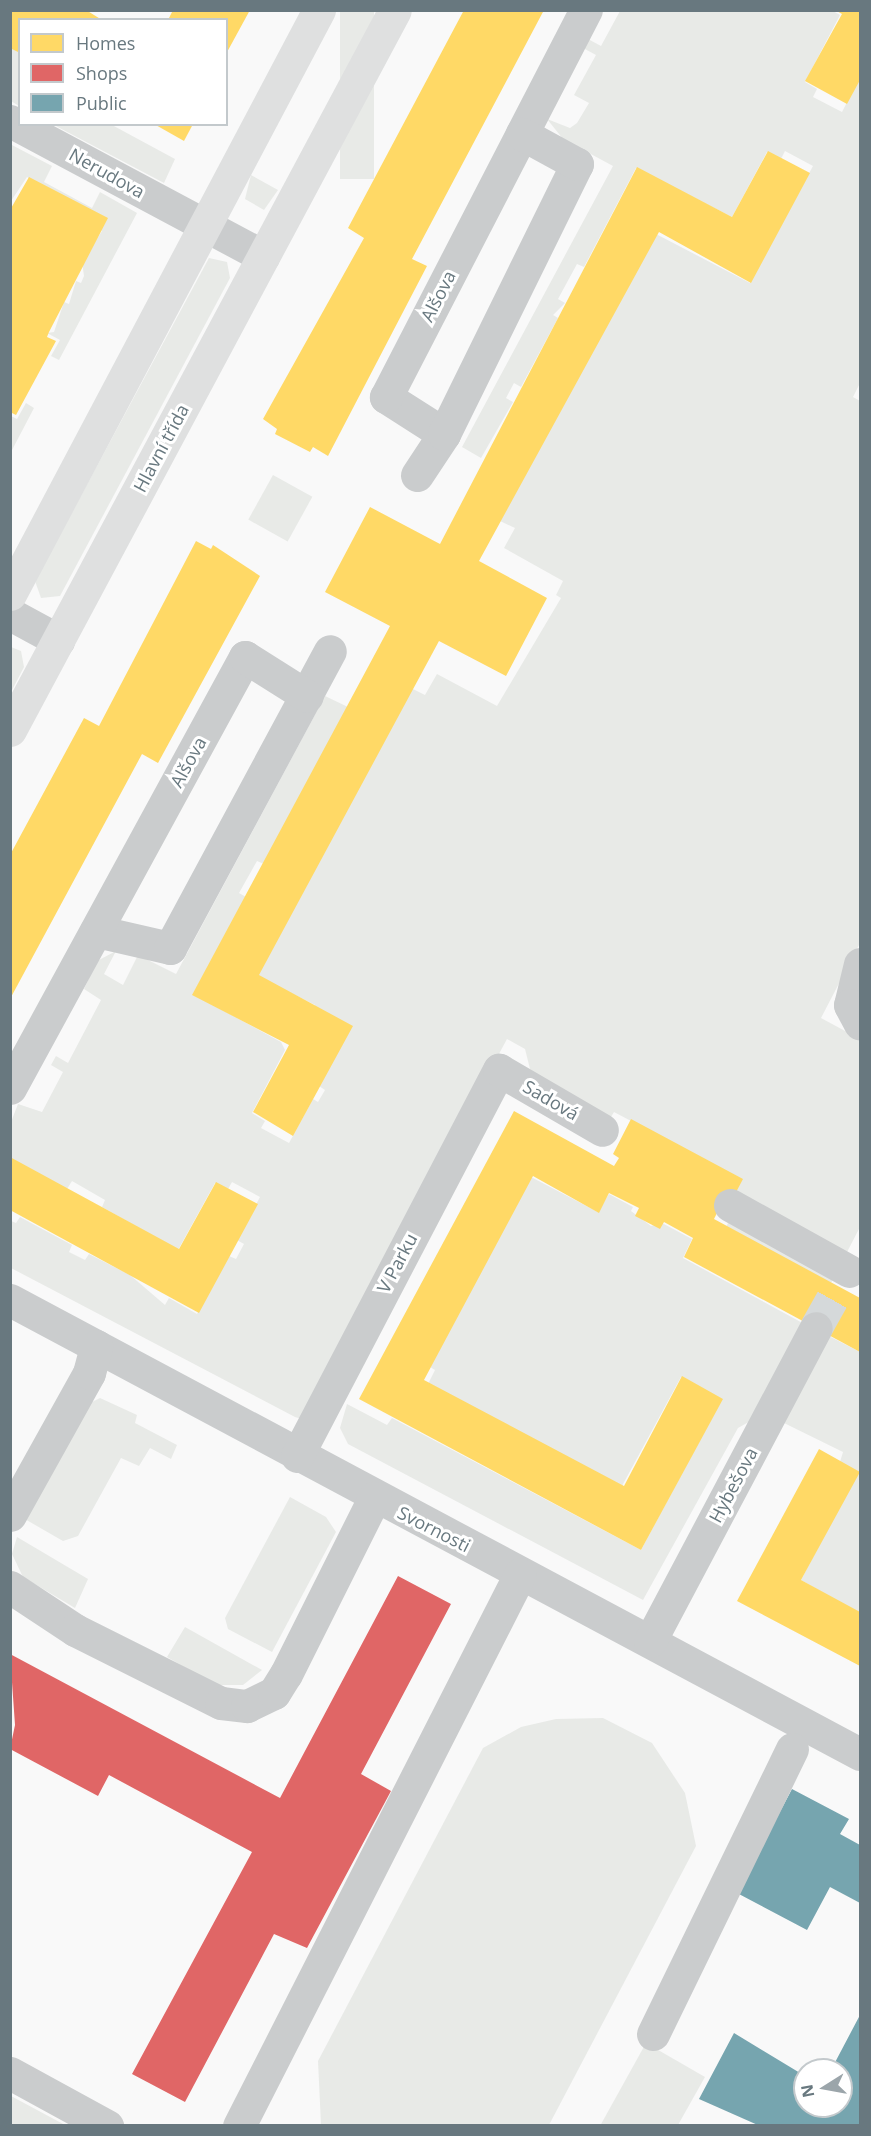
<!DOCTYPE html>
<meta charset="utf-8">
<style>
body{margin:0}
#map{position:relative;width:871px;height:2136px;overflow:hidden;background:#f9f9f9;font-family:"Open Sans",sans-serif}
div>[style]{position:absolute}
.green>*{inset:0;background:#e8eae7;transform-origin:0 0}
.homes>*{inset:0;background:#ffd966}
.shops>*{inset:0;background:#e06666}
.public>*{inset:0;background:#76a5af}
.minor-tunnel>*{height:33px;margin-top:-16.5px;transform-origin:0;background:repeating-linear-gradient(90deg,#d5d9da 0 33px,transparent 0 49px)}
.minor>*{height:33px;margin:-16.5px;padding:0 16.5px;transform-origin:16.5px;border-radius:16.5px;background:#cacccd}
.major>*{height:33px;margin:-16.5px;padding:0 16.5px;transform-origin:16.5px;border-radius:16.5px;background:#dfe0e0}
span{translate:-50% -50%;white-space:nowrap;text-align:center;line-height:1.15;-webkit-text-stroke:6px #fff;paint-order:stroke}
.street-label{font-size:18px;color:#68787f}
.frame{position:absolute;inset:0;border:12px solid #68787f;pointer-events:none}
.legend{position:absolute;left:18px;top:18px;width:210px;height:108px;box-sizing:border-box;background:#fff;border:2px solid #c3c9cc;margin:0;padding:8px 10px;list-style:none;font-size:18px;color:#68787f}
.legend li{display:flex;align-items:center;gap:12px;height:30px}
.legend b{width:30px;border:2px solid #c3c9cc}
.north{position:absolute;left:793px;top:2058px;width:60px;height:60px;box-sizing:border-box;background:#fff;border:2px solid #c3c9cc;border-radius:50%;rotate:259deg;font-size:16px;font-weight:700;line-height:24px;text-align:center;color:#68787f}
.north::after{content:'';display:block;margin:auto;width:21px;height:27px;background:#9ba5aa;clip-path:polygon(50% 0,100% 100%,50% 72%,0 100%)}
</style>
<div id="map">
<div class="green">
<div style="clip-path:polygon(831px 10px,840px 15px,805px 82px,817px 89px,813px 97px,842px 112px,860px 77px,860px 383px,853px 397px,860px 401px,860px 943px,821px 1018px,860px 1039px,860px 1227px,831px 1283px,726px 1227px,736px 1207px,728px 1203px,741px 1179px,614px 1112px,608px 1122px,542px 1083px,530px 1069px,525px 1049px,507px 1039px,302px 1419px,295px 1417px,11px 1268px,11px 1221px,16px 1223px,20px 1217px,72px 1245px,69px 1252px,85px 1260px,89px 1254px,130px 1275px,165px 1305px,169px 1298px,197px 1314px,229px 1256px,236px 1259px,244px 1244px,237px 1240px,260px 1197px,232px 1182px,228px 1189px,215px 1183px,178px 1250px,102px 1207px,105px 1200px,72px 1181px,67px 1189px,11px 1159px,11px 1122px,18px 1104px,42px 1112px,63px 1072px,51px 1065px,56px 1056px,68px 1063px,101px 1000px,84px 989px,97px 961px,116px 951px,104px 974px,123px 985px,138px 955px,176px 974px,325px 696px,348px 707px,264px 864px,257px 861px,239px 893px,246px 897px,193px 994px,281px 1042px,285px 1050px,252px 1113px,265px 1121px,261px 1128px,289px 1143px,313px 1099px,318px 1102px,325px 1090px,319px 1086px,315px 1005px,257px 976px,411px 688px,425px 695px,437px 674px,497px 706px,561px 598px,556px 595px,563px 581px,504px 548px,515px 528px,500px 521px,656px 234px,750px 283px,813px 166px,785px 151px,781px 159px,767px 152px,732px 217px,636px 168px,584px 267px,577px 264px,558px 299px,565px 303px,553px 315px,558px 318px,521px 387px,514px 383px,506px 398px,513px 402px,481px 458px,462px 447px,613px 166px,563px 139px,547px 119px,570px 128px,577px 123px,589px 103px,574px 95px,596px 55px,583px 48px,588px 39px,601px 46px,620px 11px)"></div>
<div style="left:340px;top:11px;width:34px;height:168px"></div>
<div style="clip-path:polygon(10px 43px,19px 53px,19px 106px,11px 101px)"></div>
<div style="clip-path:polygon(54px 125px,112px 125px,175px 159px,164px 183px)"></div>
<div style="clip-path:polygon(10px 144px,52px 166px,44px 182px,92px 208px,100px 192px,137px 213px,59px 360px,51px 356px,60px 340px,47px 333px,54px 332px,64px 302px,69px 304px,76px 281px,81px 283px,84px 276px,82px 262px,102px 231px,60px 195px,27px 177px,11px 201px)"></div>
<div style="clip-path:polygon(251px 175px,278px 190px,264px 210px,245px 199px)"></div>
<div style="clip-path:polygon(209px 258px,227px 262px,230px 278px,60px 596px,41px 598px,35px 581px)"></div>
<div style="clip-path:polygon(26px 403px,34px 408px,11px 452px,11px 416px,17px 419px)"></div>
<div style="left:273px;top:475px;width:45px;height:51px;rotate:29deg"></div>
<div style="clip-path:polygon(11px 647px,21px 651px,24px 667px,11px 692px)"></div>
<div style="clip-path:polygon(531px 1177px,598px 1212px,609px 1194px,633px 1207px,631px 1211px,651px 1226px,662px 1223px,692px 1239px,683px 1258px,808px 1326px,754px 1419px,738px 1428px,643px 1600px,348px 1444px,340px 1428px,347px 1404px,387px 1425px,392px 1418px,641px 1550px,722px 1399px,681px 1377px,622px 1486px,428px 1384px,435px 1370px,430px 1367px)"></div>
<div style="clip-path:polygon(825px 1334px,860px 1352px,860px 1614px,801px 1580px,858px 1472px,840px 1462px,843px 1452px,784px 1423px)"></div>
<div style="clip-path:polygon(100px 1398px,137px 1415px,135px 1423px,177px 1445px,171px 1459px,150px 1448px,139px 1466px,121px 1458px,78px 1536px,63px 1541px,23px 1518px,84px 1406px)"></div>
<div style="clip-path:polygon(290px 1497px,326px 1517px,336px 1532px,272px 1652px,228px 1629px,225px 1618px)"></div>
<div style="clip-path:polygon(17px 1537px,88px 1579px,75px 1608px,23px 1577px,12px 1554px)"></div>
<div style="clip-path:polygon(185px 1627px,262px 1670px,243px 1685px,215px 1685px,167px 1657px)"></div>
<div style="clip-path:polygon(603px 1718px,652px 1743px,685px 1793px,696px 1846px,549px 2125px,321px 2125px,318px 2061px,483px 1748px,521px 1727px,556px 1719px)"></div>
<div style="clip-path:polygon(646px 2043px,705px 2077px,678px 2125px,600px 2126px)"></div>
<div style="clip-path:polygon(11px 2096px,65px 2125px,11px 2125px)"></div>
</div>
<div class="homes">
<div style="clip-path:polygon(10px 10px,86px 10px,102px 20px,20px 20px,20px 53px,10px 48px)"></div>
<div style="clip-path:polygon(173px 10px,250px 10px,226px 54px,226px 20px,168px 20px)"></div>
<div style="clip-path:polygon(464px 10px,544px 10px,412px 259px,427px 266px,328px 456px,313px 447px,310px 452px,275px 434px,277px 429px,263px 419px,364px 238px,348px 228px)"></div>
<div style="clip-path:polygon(835px 10px,860px 10px,860px 80px,847px 104px,805px 81px,842px 14px)"></div>
<div style="clip-path:polygon(154px 124px,193px 124px,184px 141px)"></div>
<div style="clip-path:polygon(768px 151px,810px 173px,751px 283px,659px 232px,479px 561px,547px 598px,506px 676px,439px 641px,259px 975px,353px 1026px,293px 1136px,253px 1112px,289px 1045px,192px 995px,390px 626px,325px 592px,370px 507px,440px 544px,637px 167px,732px 217px)"></div>
<div style="clip-path:polygon(29px 177px,108px 218px,49px 332px,47px 337px,56px 341px,16px 415px,10px 412px,10px 210px)"></div>
<div style="clip-path:polygon(196px 541px,211px 549px,213px 545px,260px 576px,158px 763px,142px 754px,10px 999px,10px 855px,84px 718px,99px 726px)"></div>
<div style="clip-path:polygon(514px 1111px,614px 1166px,619px 1158px,613px 1154px,631px 1119px,743px 1179px,724px 1215px,718px 1211px,714px 1219px,860px 1298px,860px 1352px,684px 1257px,693px 1238px,664px 1222px,660px 1229px,635px 1216px,639px 1208px,609px 1193px,599px 1213px,533px 1176px,424px 1380px,624px 1486px,682px 1376px,723px 1399px,641px 1550px,359px 1399px)"></div>
<div style="clip-path:polygon(10px 1157px,179px 1249px,216px 1182px,258px 1204px,199px 1313px,10px 1210px)"></div>
<div style="clip-path:polygon(819px 1449px,860px 1472px,801px 1580px,860px 1612px,860px 1666px,737px 1601px)"></div>
</div>
<div class="shops">
<div style="clip-path:polygon(398px 1576px,451px 1604px,361px 1774px,391px 1791px,307px 1948px,274px 1934px,185px 2102px,132px 2074px,252px 1852px,109px 1775px,98px 1796px,10px 1749px,15px 1725px,10px 1654px,280px 1798px)"></div>
</div>
<div class="public">
<div style="clip-path:polygon(792px 1789px,849px 1819px,840px 1834px,860px 1845px,860px 1903px,830px 1887px,807px 1930px,737px 1893px)"></div>
<div style="clip-path:polygon(860px 2015px,860px 2126px,760px 2126px,699px 2099px,734px 2033px,805px 2076px,805px 2106px,841px 2106px,841px 2070px,831px 2070px)"></div>
</div>
<div class="minor-tunnel">
<div style="left:816px;top:1328px;width:47px;rotate:-60.7deg"></div>
</div>
<div class="minor">
<div style="left:10px;top:121px;width:287px;rotate:28.1deg"></div>
<div style="left:444px;top:434px;width:69px;rotate:-147.5deg"></div>
<div style="left:386px;top:397px;width:436px;rotate:-62.7deg"></div>
<div style="left:417px;top:475px;width:49px;rotate:-56.6deg"></div>
<div style="left:444px;top:434px;width:301px;rotate:-63.8deg"></div>
<div style="left:577px;top:164px;width:63px;rotate:-151.4deg"></div>
<div style="left:10px;top:614px;width:55px;rotate:28.4deg"></div>
<div style="left:96px;top:931px;width:76px;rotate:12.9deg"></div>
<div style="left:170px;top:948px;width:337px;rotate:-61.7deg"></div>
<div style="left:860px;top:964px;width:42px;rotate:103.7deg"></div>
<div style="left:850px;top:1005px;width:21px;rotate:62deg"></div>
<div style="left:10px;top:1088px;width:491px;rotate:-61.4deg"></div>
<div style="left:245px;top:657px;width:73px;rotate:32.2deg"></div>
<div style="left:730px;top:1205px;width:136px;rotate:29deg"></div>
<div style="left:10px;top:1300px;width:964px;rotate:28.11deg"></div>
<div style="left:297px;top:1456px;width:436px;rotate:-62.4deg"></div>
<div style="left:499px;top:1070px;width:119px;rotate:30.2deg"></div>
<div style="left:10px;top:1515px;width:162px;rotate:-60.9deg"></div>
<div style="left:89px;top:1373px;width:28px;rotate:-75deg"></div>
<div style="left:10px;top:1587px;width:78px;rotate:33.5deg"></div>
<div style="left:75px;top:1630px;width:163px;rotate:26.6deg"></div>
<div style="left:221px;top:1703px;width:26px;rotate:7deg"></div>
<div style="left:247px;top:1706px;width:30px;rotate:-26deg"></div>
<div style="left:274px;top:1693px;width:22px;rotate:-58deg"></div>
<div style="left:286px;top:1674px;width:197px;rotate:-63.4deg"></div>
<div style="left:650px;top:1641px;width:354px;rotate:-62.1deg"></div>
<div style="left:653px;top:2034px;width:317px;rotate:-64deg"></div>
<div style="left:10px;top:2073px;width:111px;rotate:28.7deg"></div>
<div style="left:239px;top:2126px;width:619px;rotate:-63.02deg"></div>
</div>
<div class="major">
<div style="left:10px;top:594px;width:661px;rotate:-62.12deg"></div>
<div style="left:10px;top:730px;width:816px;rotate:-61.87deg"></div>
</div>
<div class="street-label">
<span style="left:107px;top:173px;rotate:29deg">Nerudova</span>
<span style="left:438px;top:296px;rotate:-63deg">Alšova</span>
<span style="left:161px;top:448px;rotate:-62deg">Hlavní třída</span>
<span style="left:188px;top:762px;rotate:-61deg">Alšova</span>
<span style="left:551px;top:1100px;rotate:30deg">Sadová</span>
<span style="left:397px;top:1263px;rotate:-62deg">V Parku</span>
<span style="left:733px;top:1485px;rotate:-62deg">Hybešova</span>
<span style="left:434px;top:1529px;rotate:27deg">Svornosti</span>
</div>
<div class="frame"></div>
<ul class="legend">
<li><b style="height:16px;background:#ffd966"></b>Homes</li>
<li><b style="height:16px;background:#e06666"></b>Shops</li>
<li><b style="height:16px;background:#76a5af"></b>Public</li>
</ul>
<div class="north">N</div>
</div>
